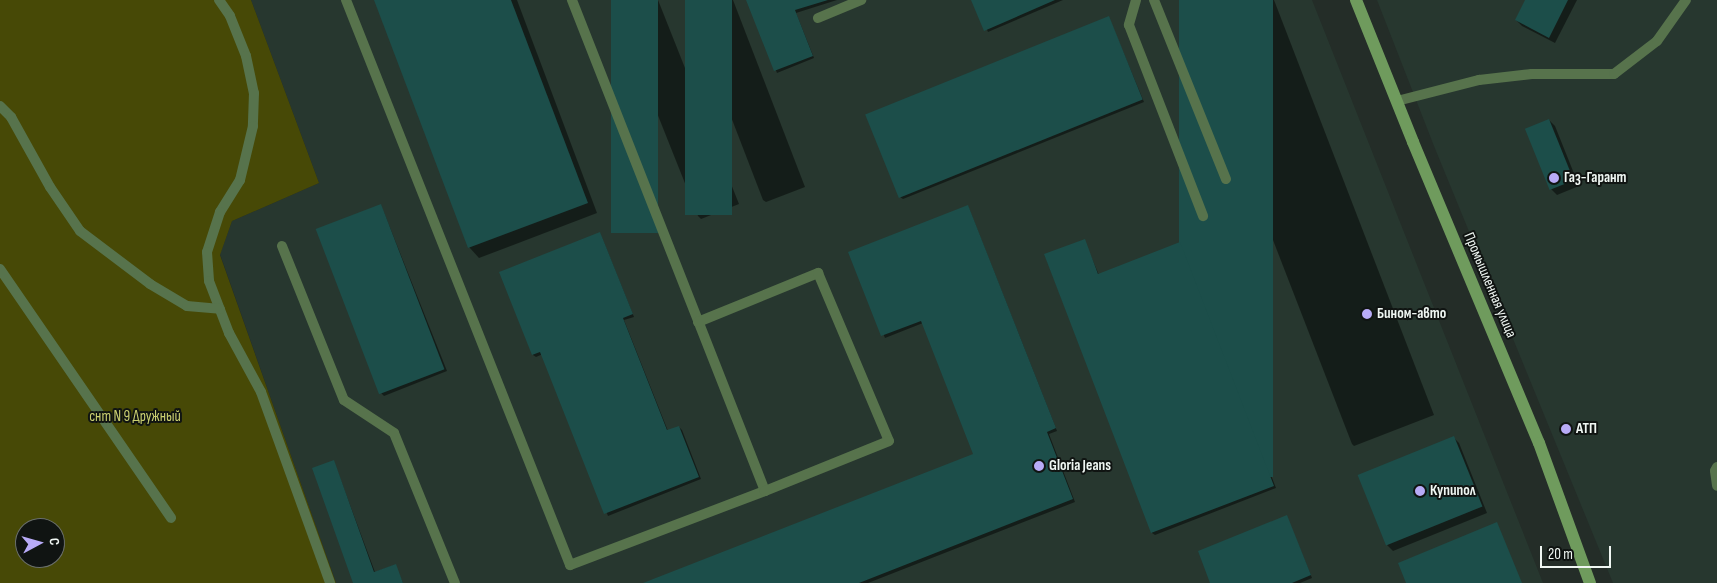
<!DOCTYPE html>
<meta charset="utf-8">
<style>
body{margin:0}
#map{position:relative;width:1717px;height:583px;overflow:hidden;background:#242d28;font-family:"Sofia Sans Condensed",sans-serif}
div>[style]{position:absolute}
.built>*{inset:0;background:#27372f}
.green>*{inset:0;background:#474906}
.shadow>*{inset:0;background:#0007}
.building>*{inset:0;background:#1c4e4a;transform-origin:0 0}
.service>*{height:10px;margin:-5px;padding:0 5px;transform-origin:5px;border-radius:5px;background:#57734c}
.secondary>*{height:12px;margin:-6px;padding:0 6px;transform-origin:6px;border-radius:6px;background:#6f9b5d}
.dots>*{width:14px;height:14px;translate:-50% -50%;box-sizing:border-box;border:2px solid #101412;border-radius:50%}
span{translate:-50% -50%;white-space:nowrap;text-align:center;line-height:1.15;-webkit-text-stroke:4px #101412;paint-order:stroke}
.poi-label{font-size:15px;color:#f0f7f3;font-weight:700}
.left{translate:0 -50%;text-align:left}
.street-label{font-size:15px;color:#f0f7f3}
.park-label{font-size:15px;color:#cbd071}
.north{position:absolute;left:15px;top:518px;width:50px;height:50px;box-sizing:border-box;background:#101412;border:1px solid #6a6f6c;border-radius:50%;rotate:84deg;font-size:14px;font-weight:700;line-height:20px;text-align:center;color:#f0f7f3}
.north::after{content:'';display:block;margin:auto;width:18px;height:22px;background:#b8abf7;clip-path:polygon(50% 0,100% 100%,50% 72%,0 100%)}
.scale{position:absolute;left:1540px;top:546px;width:71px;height:22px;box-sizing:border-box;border:2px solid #f0f7f3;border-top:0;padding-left:6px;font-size:15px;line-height:18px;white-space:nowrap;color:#f0f7f3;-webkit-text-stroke:4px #101412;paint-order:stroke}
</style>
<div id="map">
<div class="built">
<div style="clip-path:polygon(251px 0,1312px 0,1543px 583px,336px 583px,220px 254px,232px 221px,319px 183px)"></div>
<div style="clip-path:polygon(1377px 0,1717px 0,1717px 583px,1613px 583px,1434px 146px)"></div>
</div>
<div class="green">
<div style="clip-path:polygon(evenodd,0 0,251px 0,319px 183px,232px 221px,220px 255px,336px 583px,0 583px,0 0,25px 528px,55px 528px,55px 558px,25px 558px,25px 528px)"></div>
</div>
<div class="shadow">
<div style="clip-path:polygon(375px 0,517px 0,597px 213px,479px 258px,469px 247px)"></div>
<div style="clip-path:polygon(612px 0,658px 0,739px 204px,701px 219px,698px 216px)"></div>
<div style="clip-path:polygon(686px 0,733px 0,805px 187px,766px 202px,763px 200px)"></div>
<div style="clip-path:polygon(747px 0,837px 0,796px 13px,814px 58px,777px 73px)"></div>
<div style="clip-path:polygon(973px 0,1063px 0,988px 32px)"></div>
<div style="clip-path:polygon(1180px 0,1274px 0,1434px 415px,1354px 446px,1352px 444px)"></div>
<div style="clip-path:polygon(1526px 0,1577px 0,1555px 43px,1522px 26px,1516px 20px)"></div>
<div style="clip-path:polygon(1109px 18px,1144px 102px,903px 199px,900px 197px,867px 115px)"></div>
<div style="clip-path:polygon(1549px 120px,1555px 126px,1579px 186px,1557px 195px,1551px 189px)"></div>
<div style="clip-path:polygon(381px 205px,447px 371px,384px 396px,381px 393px)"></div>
<div style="clip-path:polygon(968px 206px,1057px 431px,1049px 434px,1075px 502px,868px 583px,646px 583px,975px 454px,923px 323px,885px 338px,850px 253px)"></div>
<div style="clip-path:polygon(600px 233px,634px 317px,624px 320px,668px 431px,679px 427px,682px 430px,701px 479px,608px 516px,543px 354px,536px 357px,533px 355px,501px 273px)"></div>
<div style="clip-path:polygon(1084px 240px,1099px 275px,1180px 243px,1182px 246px,1276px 488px,1155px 535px,1152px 533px,1045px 255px)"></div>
<div style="clip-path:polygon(1454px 438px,1459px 443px,1487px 513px,1393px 551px,1387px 545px)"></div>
<div style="clip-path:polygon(334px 462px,375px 572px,395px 565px,403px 583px,354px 583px)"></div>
<div style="clip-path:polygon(1287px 517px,1312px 578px,1300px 583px,1212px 583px)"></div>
</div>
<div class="building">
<div style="clip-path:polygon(374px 0,511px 0,588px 203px,468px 248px)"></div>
<div style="left:611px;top:0;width:47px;height:233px"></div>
<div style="left:685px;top:0;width:47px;height:215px"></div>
<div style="clip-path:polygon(746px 0,828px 0,795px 10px,813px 56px,774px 71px)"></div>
<div style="clip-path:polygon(971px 0,1055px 0,984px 31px)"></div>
<div style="left:1179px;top:0;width:94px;height:477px"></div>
<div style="clip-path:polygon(1525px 0,1568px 0,1549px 38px,1515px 20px)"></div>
<div style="left:1109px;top:16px;width:90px;height:263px;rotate:68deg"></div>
<div style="left:1549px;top:119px;width:66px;height:26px;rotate:68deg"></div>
<div style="left:381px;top:204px;width:177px;height:70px;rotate:69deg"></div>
<div style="clip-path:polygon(968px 205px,1056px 428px,1047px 432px,1073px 499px,859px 583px,643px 583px,973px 454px,921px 321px,881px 336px,848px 252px)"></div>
<div style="clip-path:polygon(600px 232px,633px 314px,623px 318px,667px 430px,679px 426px,699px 477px,604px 514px,540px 352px,532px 355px,499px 272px)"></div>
<div style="clip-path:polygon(1085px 239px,1098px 274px,1180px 242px,1274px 486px,1151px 533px,1044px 254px)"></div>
<div style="left:1454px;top:436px;width:76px;height:104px;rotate:68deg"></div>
<div style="clip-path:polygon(334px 460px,374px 572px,396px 564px,403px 583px,353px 583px,312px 468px)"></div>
<div style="clip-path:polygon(1287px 515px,1311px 575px,1292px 583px,1210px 583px,1198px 551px)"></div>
<div style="clip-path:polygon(1497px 522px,1522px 583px,1406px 583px,1398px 563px)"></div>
</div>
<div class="service">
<div style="left:219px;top:0;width:19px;rotate:55deg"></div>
<div style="left:230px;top:16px;width:43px;rotate:68.2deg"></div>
<div style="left:246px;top:56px;width:38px;rotate:78deg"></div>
<div style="left:254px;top:93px;width:33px;rotate:92deg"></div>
<div style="left:253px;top:126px;width:56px;rotate:103.5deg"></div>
<div style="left:240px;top:180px;width:38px;rotate:122deg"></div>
<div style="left:220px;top:212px;width:42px;rotate:108deg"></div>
<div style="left:207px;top:252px;width:29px;rotate:86deg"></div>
<div style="left:209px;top:281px;width:56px;rotate:69deg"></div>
<div style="left:229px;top:333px;width:67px;rotate:61.5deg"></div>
<div style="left:261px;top:392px;width:203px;rotate:70.1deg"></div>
<div style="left:346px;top:0;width:608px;rotate:68.37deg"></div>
<div style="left:570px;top:565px;width:209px;rotate:-20.8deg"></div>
<div style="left:765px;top:491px;width:528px;rotate:-111.46deg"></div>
<div style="left:1136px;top:0;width:26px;rotate:106deg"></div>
<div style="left:1129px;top:25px;width:205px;rotate:68.8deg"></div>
<div style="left:1154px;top:0;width:193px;rotate:68.1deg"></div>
<div style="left:818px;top:18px;width:47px;rotate:-22.7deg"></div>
<div style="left:1397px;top:101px;width:85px;rotate:-14.4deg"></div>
<div style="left:1479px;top:80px;width:53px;rotate:-6.5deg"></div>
<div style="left:1532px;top:74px;width:82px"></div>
<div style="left:1614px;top:74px;width:54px;rotate:-37.5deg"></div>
<div style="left:1657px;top:41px;width:50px;rotate:-54.7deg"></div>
<div style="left:0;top:106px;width:16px;rotate:45deg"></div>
<div style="left:11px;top:117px;width:80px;rotate:60.9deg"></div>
<div style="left:50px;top:187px;width:53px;rotate:55.7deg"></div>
<div style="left:80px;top:231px;width:88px;rotate:37.1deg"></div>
<div style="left:150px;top:284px;width:43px;rotate:30.7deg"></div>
<div style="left:187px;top:306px;width:33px;rotate:5deg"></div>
<div style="left:282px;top:246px;width:166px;rotate:68.1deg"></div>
<div style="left:344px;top:400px;width:60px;rotate:33.4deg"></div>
<div style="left:394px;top:433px;width:162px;rotate:67.9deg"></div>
<div style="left:0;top:269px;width:302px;rotate:55.5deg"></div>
<div style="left:698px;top:322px;width:130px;rotate:-22.2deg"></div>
<div style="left:818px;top:273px;width:182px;rotate:67.1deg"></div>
<div style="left:889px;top:441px;width:134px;rotate:158deg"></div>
<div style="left:1717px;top:467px;width:4px;rotate:117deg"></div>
<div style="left:1715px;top:471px;width:15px;rotate:82deg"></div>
</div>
<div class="secondary">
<div style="left:1356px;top:0;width:153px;rotate:68.1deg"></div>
<div style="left:1413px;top:142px;width:326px;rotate:67.3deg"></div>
<div style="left:1539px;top:443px;width:149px;rotate:70deg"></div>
</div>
<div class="dots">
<div style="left:1554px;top:178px;background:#b8abf7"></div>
<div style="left:1367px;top:314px;background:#b8abf7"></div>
<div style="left:1566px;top:429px;background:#b8abf7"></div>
<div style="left:1039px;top:466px;background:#b8abf7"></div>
<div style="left:1420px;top:491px;background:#b8abf7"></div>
</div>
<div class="poi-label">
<span class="left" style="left:1564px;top:178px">Газ-Гарант</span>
<span class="left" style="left:1377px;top:314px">Бином-авто</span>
<span class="left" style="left:1576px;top:429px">АТП</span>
<span class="left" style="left:1049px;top:466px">Gloria Jeans</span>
<span class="left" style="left:1430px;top:491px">Купипол</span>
</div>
<div class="street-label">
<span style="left:1490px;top:285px;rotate:67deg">Промышленная улица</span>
</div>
<div class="park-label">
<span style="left:135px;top:417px">снт N 9 Дружный</span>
</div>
<div class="north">С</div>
<div class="scale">20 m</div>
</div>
